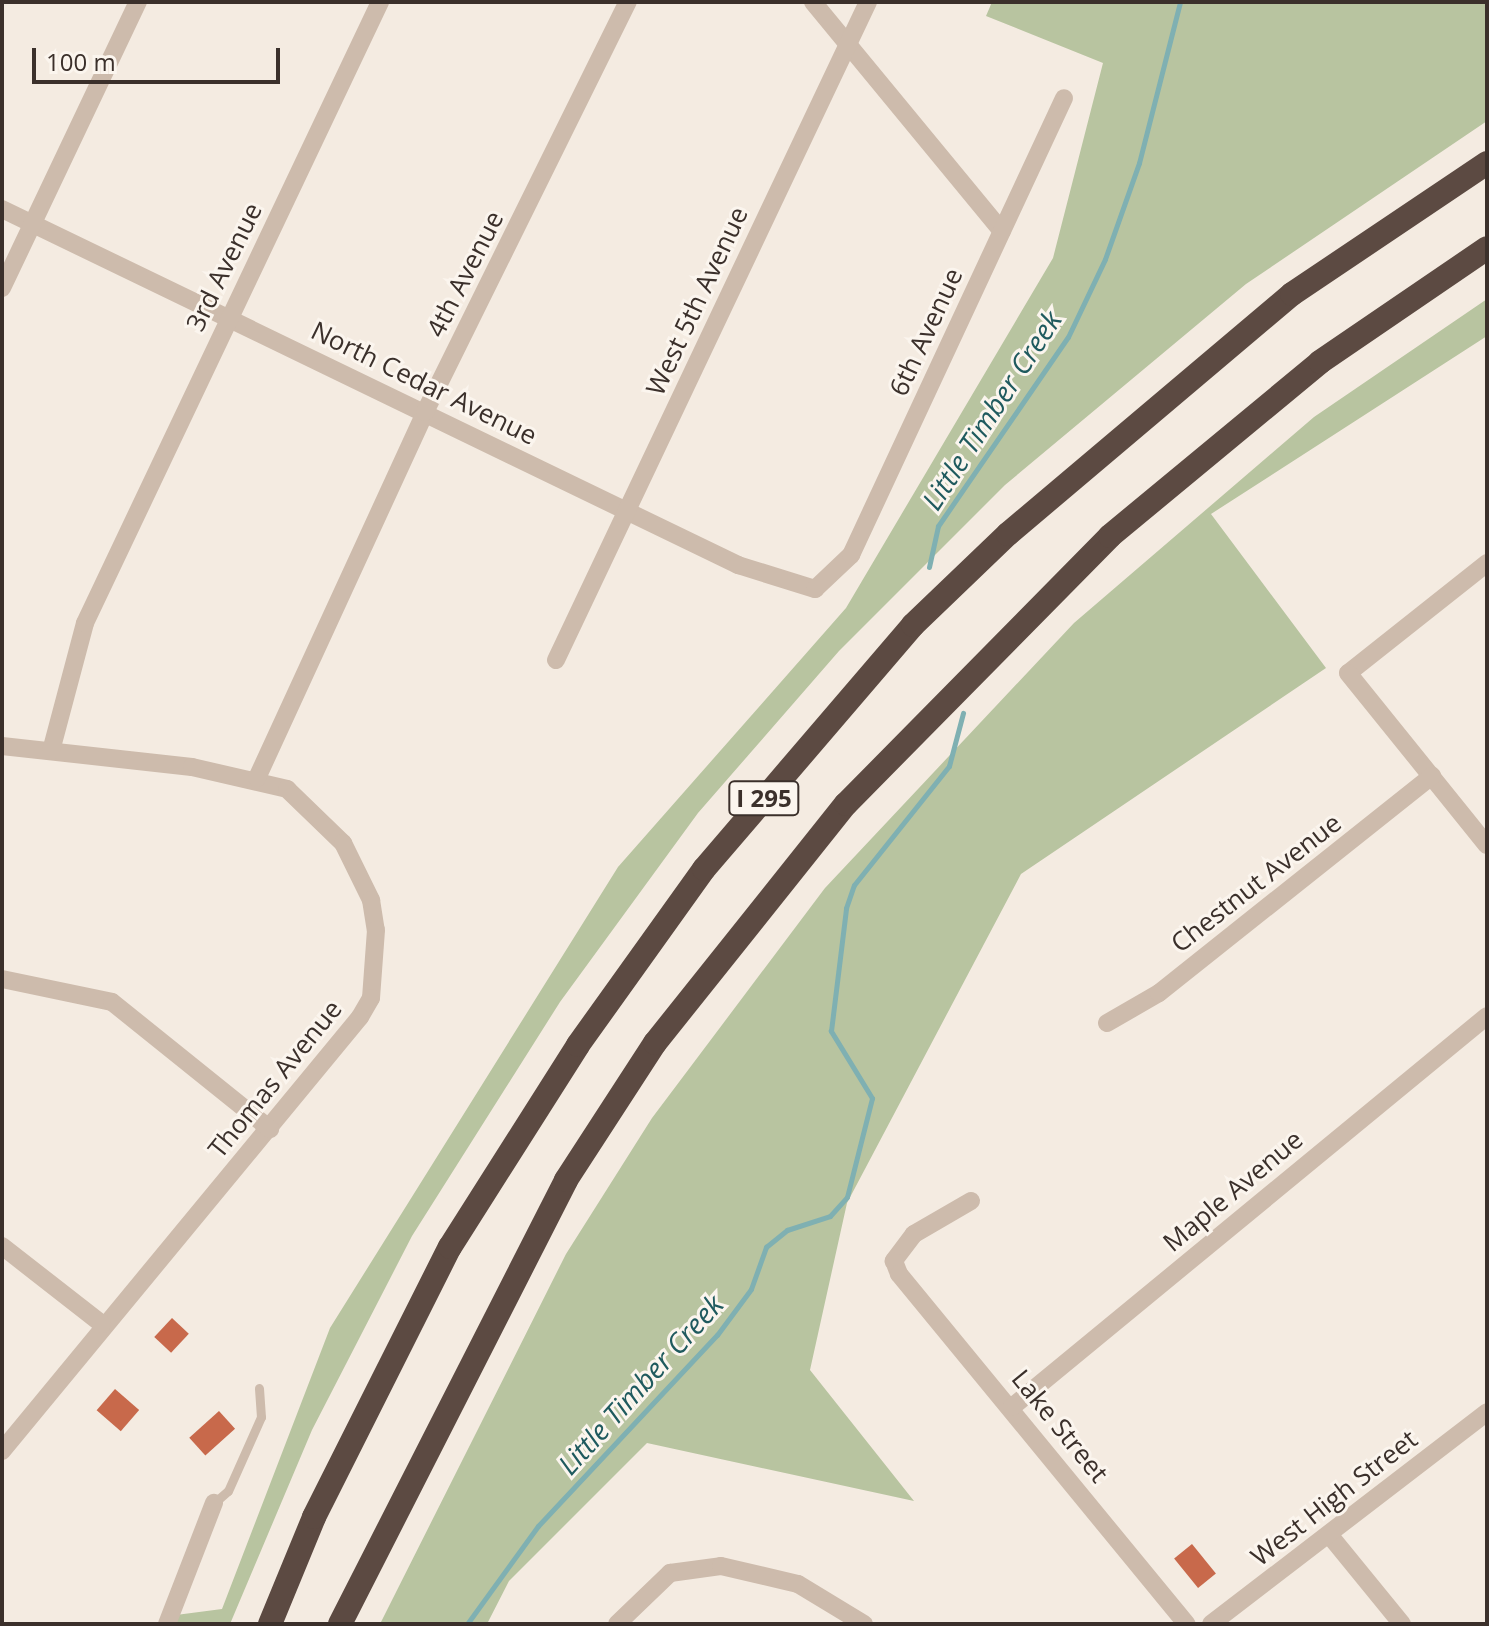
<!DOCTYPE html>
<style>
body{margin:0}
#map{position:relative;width:1489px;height:1626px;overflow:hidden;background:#f4ebe1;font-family:"Open Sans",sans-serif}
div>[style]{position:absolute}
.green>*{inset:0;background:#b8c4a0}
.stream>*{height:5px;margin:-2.5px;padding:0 2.5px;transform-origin:2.5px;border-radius:2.5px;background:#7fb0b2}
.building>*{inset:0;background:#c8694b;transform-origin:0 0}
.service>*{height:9px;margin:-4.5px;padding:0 4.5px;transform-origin:4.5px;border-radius:4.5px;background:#cdbbac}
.minor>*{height:18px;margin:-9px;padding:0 9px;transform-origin:9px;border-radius:9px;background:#cdbbac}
.motorway>*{height:24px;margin:-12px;padding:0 12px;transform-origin:12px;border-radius:12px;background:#5c4a42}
span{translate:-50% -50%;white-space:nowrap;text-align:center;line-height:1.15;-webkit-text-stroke:6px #fbf5ee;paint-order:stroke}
.shield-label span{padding:2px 6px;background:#fbf5ee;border:2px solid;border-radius:6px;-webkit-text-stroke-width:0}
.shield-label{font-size:24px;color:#3b302b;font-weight:700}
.street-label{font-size:26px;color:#3b302b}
.water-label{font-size:28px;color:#1f5a5e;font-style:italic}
.frame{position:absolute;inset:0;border:4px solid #3b302b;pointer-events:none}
.scale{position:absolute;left:32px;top:48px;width:248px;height:36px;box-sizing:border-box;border:4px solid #3b302b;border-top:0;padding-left:10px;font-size:24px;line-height:28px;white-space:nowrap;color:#3b302b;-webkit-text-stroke:6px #fbf5ee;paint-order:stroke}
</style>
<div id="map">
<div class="green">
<div style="clip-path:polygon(992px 2px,1487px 2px,1487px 121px,1246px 284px,1005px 485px,839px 651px,698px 813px,560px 1002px,412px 1236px,312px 1430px,230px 1624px,172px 1624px,176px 1615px,222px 1609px,330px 1328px,618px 867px,846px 608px,1053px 258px,1103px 63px,986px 16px)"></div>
<div style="clip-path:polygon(1487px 299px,1487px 336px,1211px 514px,1326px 668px,1021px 874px,847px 1203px,810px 1370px,914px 1501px,647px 1443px,509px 1581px,487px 1624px,380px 1624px,566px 1254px,652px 1118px,825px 888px,1074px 623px,1314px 417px)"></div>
</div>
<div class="stream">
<div style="left:929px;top:567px;width:42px;rotate:-77.6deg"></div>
<div style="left:938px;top:526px;width:229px;rotate:-55.5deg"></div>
<div style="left:1068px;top:337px;width:86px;rotate:-64.6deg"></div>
<div style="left:1105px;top:259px;width:102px;rotate:-70.5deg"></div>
<div style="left:1139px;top:163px;width:166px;rotate:-75.7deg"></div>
<div style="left:467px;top:1624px;width:121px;rotate:-54.1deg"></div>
<div style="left:538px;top:1526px;width:262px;rotate:-46.9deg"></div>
<div style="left:717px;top:1335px;width:57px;rotate:-53.5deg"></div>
<div style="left:751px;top:1289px;width:45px;rotate:-70.3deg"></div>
<div style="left:766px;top:1247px;width:27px;rotate:-39deg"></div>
<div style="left:787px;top:1230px;width:45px;rotate:-18deg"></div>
<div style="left:830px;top:1216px;width:25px;rotate:-48deg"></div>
<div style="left:847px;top:1197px;width:102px;rotate:-75.8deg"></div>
<div style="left:872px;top:1098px;width:79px;rotate:-121.5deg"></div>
<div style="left:831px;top:1031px;width:124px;rotate:-83deg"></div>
<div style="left:846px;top:908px;width:24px;rotate:-71deg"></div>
<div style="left:854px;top:885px;width:152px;rotate:-51.4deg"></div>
<div style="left:949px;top:766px;width:55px;rotate:-75.2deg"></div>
</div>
<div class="building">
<div style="left:172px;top:1318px;width:23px;height:26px;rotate:43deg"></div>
<div style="left:115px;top:1389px;width:32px;height:28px;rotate:41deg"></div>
<div style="left:219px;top:1411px;width:24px;height:40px;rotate:48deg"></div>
<div style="left:1192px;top:1544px;width:38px;height:23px;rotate:51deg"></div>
</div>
<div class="service">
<div style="left:214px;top:1503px;width:18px;rotate:-41deg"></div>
<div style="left:228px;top:1491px;width:81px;rotate:-66deg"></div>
<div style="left:261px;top:1417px;width:29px;rotate:-94deg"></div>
</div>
<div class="minor">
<div style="left:813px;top:2px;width:297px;rotate:50.5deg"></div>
<div style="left:2px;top:209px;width:818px;rotate:25.81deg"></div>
<div style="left:738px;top:565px;width:81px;rotate:17.3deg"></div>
<div style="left:815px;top:589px;width:50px;rotate:-43.4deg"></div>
<div style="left:851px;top:555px;width:504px;rotate:-65.01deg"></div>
<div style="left:2px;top:288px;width:317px;rotate:-64.6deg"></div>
<div style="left:1487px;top:563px;width:177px;rotate:141.6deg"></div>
<div style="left:1348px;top:673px;width:221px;rotate:51.1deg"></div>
<div style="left:556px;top:660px;width:728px;rotate:-64.63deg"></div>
<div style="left:2px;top:746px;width:191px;rotate:6.3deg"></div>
<div style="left:192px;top:767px;width:98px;rotate:13deg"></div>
<div style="left:287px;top:789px;width:78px;rotate:44deg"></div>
<div style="left:343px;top:843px;width:64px;rotate:63.8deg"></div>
<div style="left:371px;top:900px;width:30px;rotate:81deg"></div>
<div style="left:376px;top:930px;width:68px;rotate:94.2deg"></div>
<div style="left:371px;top:998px;width:22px;rotate:120deg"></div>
<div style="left:360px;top:1017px;width:563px;rotate:129.52deg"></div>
<div style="left:51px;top:751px;width:132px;rotate:-75.1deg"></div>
<div style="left:85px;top:623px;width:688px;rotate:-64.59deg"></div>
<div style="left:257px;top:778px;width:403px;rotate:-65.3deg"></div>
<div style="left:425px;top:412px;width:458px;rotate:-63.7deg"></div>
<div style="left:2px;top:979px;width:112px;rotate:11.8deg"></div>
<div style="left:112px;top:1002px;width:203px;rotate:38.8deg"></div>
<div style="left:1107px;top:1023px;width:60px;rotate:-30deg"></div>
<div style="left:1159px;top:993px;width:349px;rotate:-38.5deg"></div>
<div style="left:971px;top:1201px;width:66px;rotate:149.9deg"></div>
<div style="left:914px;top:1234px;width:34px;rotate:127deg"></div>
<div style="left:894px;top:1261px;width:14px;rotate:69deg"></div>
<div style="left:899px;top:1274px;width:453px;rotate:50.6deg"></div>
<div style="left:2px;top:1246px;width:127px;rotate:38deg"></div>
<div style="left:1012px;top:1407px;width:615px;rotate:-39.46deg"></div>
<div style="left:1331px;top:1537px;width:112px;rotate:50.8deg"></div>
<div style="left:167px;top:1624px;width:130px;rotate:-68.8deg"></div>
<div style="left:617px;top:1624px;width:74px;rotate:-43.9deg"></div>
<div style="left:670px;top:1573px;width:51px;rotate:-7.8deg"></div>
<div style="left:721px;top:1566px;width:79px;rotate:13.2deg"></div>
<div style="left:798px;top:1584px;width:77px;rotate:31.2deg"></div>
<div style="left:1211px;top:1624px;width:348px;rotate:-37.5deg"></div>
</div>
<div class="motorway">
<div style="left:270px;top:1624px;width:116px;rotate:-67.6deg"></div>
<div style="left:314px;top:1517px;width:302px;rotate:-63.3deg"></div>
<div style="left:450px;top:1247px;width:239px;rotate:-57.6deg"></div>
<div style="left:578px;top:1045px;width:216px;rotate:-54.4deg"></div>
<div style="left:704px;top:869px;width:321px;rotate:-49.4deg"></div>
<div style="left:913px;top:625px;width:132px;rotate:-43.8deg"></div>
<div style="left:1008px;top:534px;width:372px;rotate:-40.2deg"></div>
<div style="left:1292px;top:294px;width:235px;rotate:-33.9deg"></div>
<div style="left:340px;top:1624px;width:498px;rotate:-63deg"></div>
<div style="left:566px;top:1180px;width:163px;rotate:-57deg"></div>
<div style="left:655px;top:1043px;width:306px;rotate:-51.4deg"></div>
<div style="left:846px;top:804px;width:376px;rotate:-45.4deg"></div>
<div style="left:1110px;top:536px;width:273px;rotate:-39.6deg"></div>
<div style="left:1320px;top:362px;width:202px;rotate:-34.3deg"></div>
</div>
<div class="shield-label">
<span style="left:764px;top:798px">I 295</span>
</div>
<div class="street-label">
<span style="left:224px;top:267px;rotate:-64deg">3rd Avenue</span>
<span style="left:465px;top:274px;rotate:-63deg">4th Avenue</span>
<span style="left:697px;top:301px;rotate:-65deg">West 5th Avenue</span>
<span style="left:926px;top:332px;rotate:-65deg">6th Avenue</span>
<span style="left:424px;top:383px;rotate:26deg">North Cedar Avenue</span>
<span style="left:1256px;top:883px;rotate:-38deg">Chestnut Avenue</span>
<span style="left:275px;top:1079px;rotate:-51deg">Thomas Avenue</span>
<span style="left:1233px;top:1191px;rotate:-40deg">Maple Avenue</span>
<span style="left:1060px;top:1426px;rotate:51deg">Lake Street</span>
<span style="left:1334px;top:1498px;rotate:-38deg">West High Street</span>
</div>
<div class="water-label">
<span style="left:991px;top:410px;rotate:-57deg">Little Timber Creek</span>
<span style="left:640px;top:1384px;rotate:-48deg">Little Timber Creek</span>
</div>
<div class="frame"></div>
<div class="scale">100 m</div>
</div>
